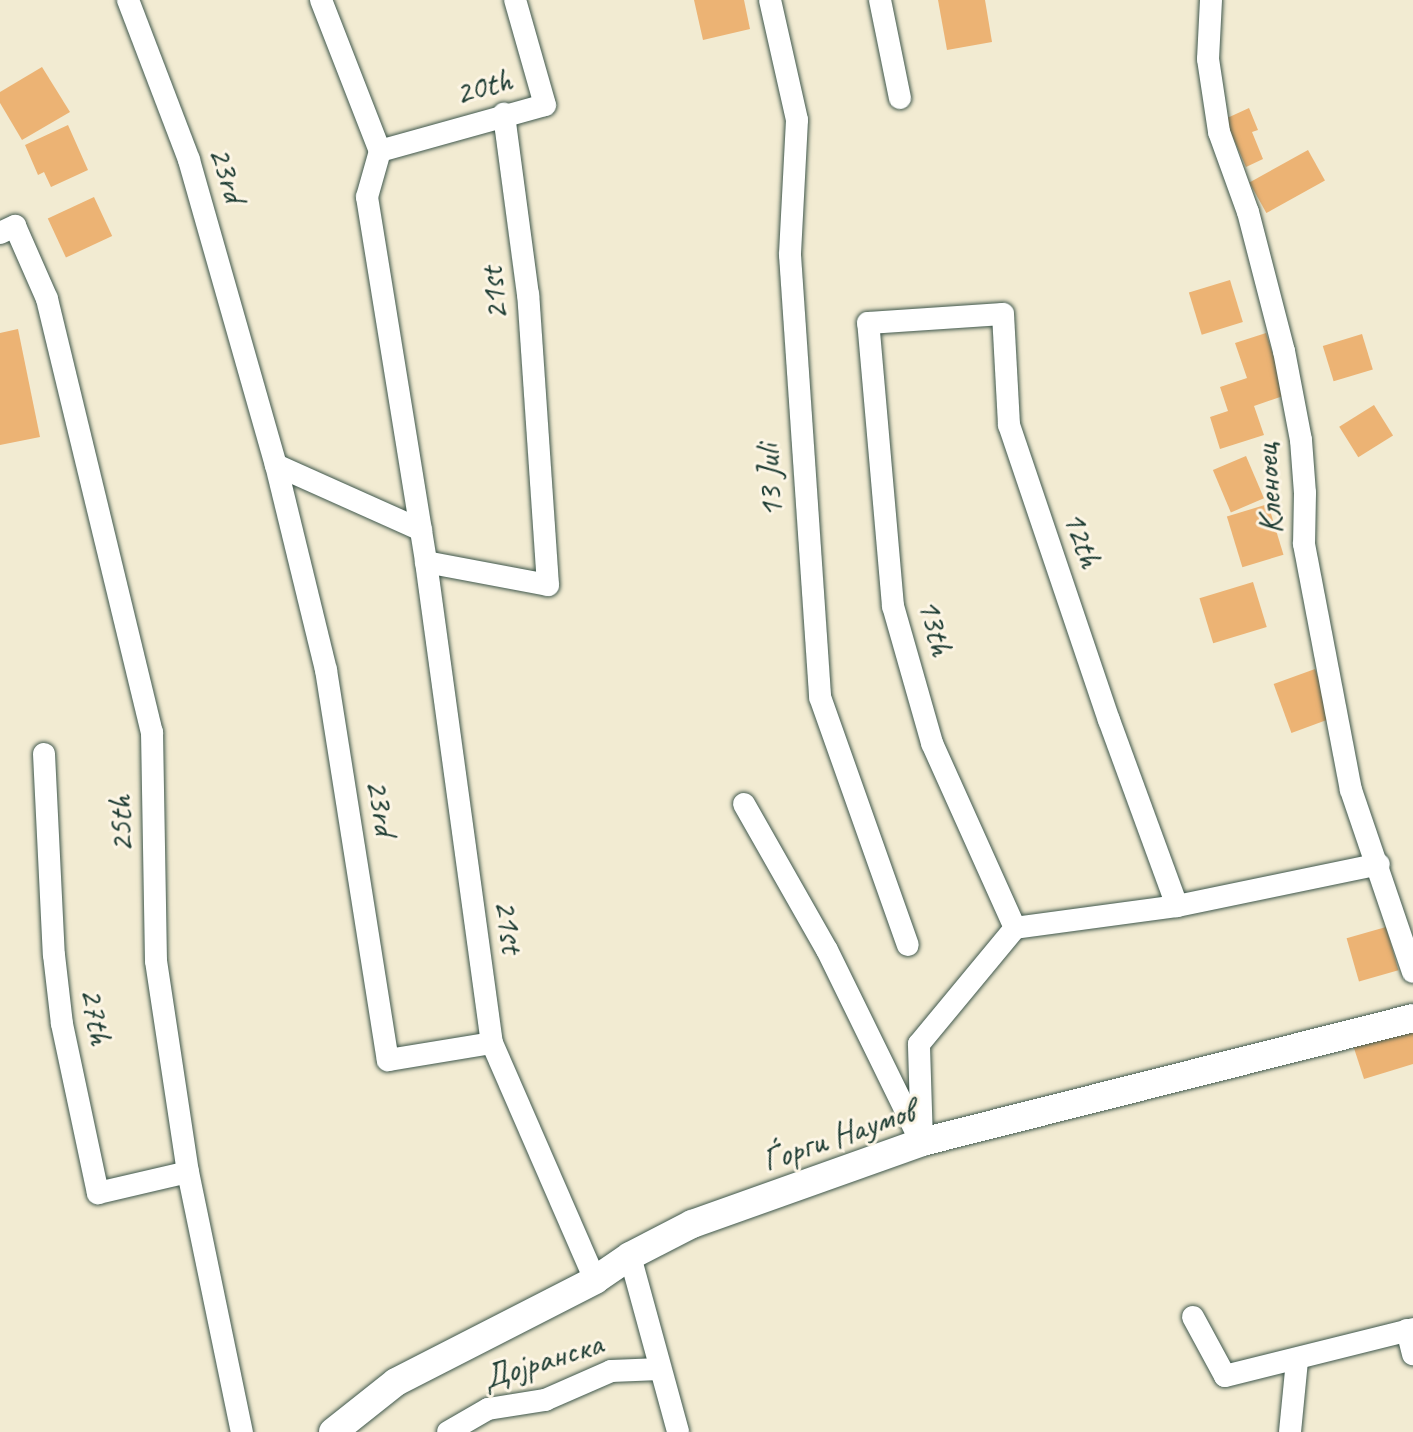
<!DOCTYPE html>
<meta charset="utf-8">
<style>
body{margin:0}
#map{position:relative;width:1413px;height:1432px;overflow:hidden;background:#f2ebd2;font-family:Caveat,sans-serif}
div>[style]{position:absolute}
.building>*{inset:0;background:#ecb374;transform-origin:0 0}
.roads{filter:drop-shadow(0 0 2px #3f574c) drop-shadow(0 0 2px #3f574c)}
.minor>*{height:22px;margin:-11px;padding:0 11px;transform-origin:11px;border-radius:11px;background:#fff}
.tertiary>*{height:28px;margin:-14px;padding:0 14px;transform-origin:14px;border-radius:14px;background:#fff}
span{translate:-50% -50%;white-space:nowrap;text-align:center;line-height:1.15;-webkit-text-stroke:6px #fcf5e5;paint-order:stroke}
.street-label{font-size:34px;color:#1f3d34}
</style>
<div id="map">
<div class="building">
<div style="clip-path:polygon(694px 0,744px 0,750px 29px,703px 40px)"></div>
<div style="clip-path:polygon(938px 0,985px 0,992px 42px,947px 50px)"></div>
<div style="clip-path:polygon(42px 67px,70px 112px,22px 140px,0 103px,0 92px)"></div>
<div style="clip-path:polygon(1249px 108px,1258px 130px,1252px 132px,1263px 159px,1246px 167px,1225px 119px)"></div>
<div style="clip-path:polygon(68px 125px,88px 170px,51px 187px,44px 172px,38px 175px,25px 145px)"></div>
<div style="left:1308px;top:150px;width:35px;height:67px;rotate:61deg"></div>
<div style="left:94px;top:197px;width:43px;height:51px;rotate:65deg"></div>
<div style="left:1230px;top:280px;width:44px;height:43px;rotate:73deg"></div>
<div style="clip-path:polygon(18px 329px,40px 437px,0 445px,0 333px)"></div>
<div style="clip-path:polygon(1266px 333px,1286px 395px,1254px 406px,1264px 435px,1220px 449px,1210px 417px,1228px 411px,1220px 387px,1247px 378px,1235px 343px)"></div>
<div style="left:1362px;top:334px;width:37px;height:41px;rotate:73deg"></div>
<div style="left:1374px;top:405px;width:36px;height:41px;rotate:58deg"></div>
<div style="left:1246px;top:456px;width:46px;height:36px;rotate:67deg"></div>
<div style="left:1268px;top:504px;width:53px;height:43px;rotate:73deg"></div>
<div style="left:1253px;top:582px;width:47px;height:56px;rotate:73deg"></div>
<div style="left:1315px;top:669px;width:52px;height:44px;rotate:70deg"></div>
<div style="left:1386px;top:927px;width:45px;height:41px;rotate:74deg"></div>
<div style="clip-path:polygon(1413px 1022px,1413px 1064px,1364px 1079px,1352px 1042px)"></div>
</div>
<div class="roads">
<div class="minor">
<div style="left:128px;top:0;width:171px;rotate:69.1deg"></div>
<div style="left:189px;top:160px;width:317px;rotate:74.1deg"></div>
<div style="left:276px;top:465px;width:211px;rotate:76.3deg"></div>
<div style="left:326px;top:670px;width:395px;rotate:81deg"></div>
<div style="left:388px;top:1060px;width:105px;rotate:-9.3deg"></div>
<div style="left:321px;top:0;width:162px;rotate:68.7deg"></div>
<div style="left:380px;top:151px;width:48px;rotate:105.8deg"></div>
<div style="left:367px;top:197px;width:370px;rotate:80.8deg"></div>
<div style="left:426px;top:562px;width:486px;rotate:82.2deg"></div>
<div style="left:492px;top:1043px;width:258px;rotate:66.5deg"></div>
<div style="left:770px;top:0;width:123px;rotate:77.3deg"></div>
<div style="left:797px;top:120px;width:135px;rotate:93deg"></div>
<div style="left:790px;top:255px;width:443px;rotate:86.1deg"></div>
<div style="left:820px;top:697px;width:263px;rotate:70.5deg"></div>
<div style="left:880px;top:0;width:100px;rotate:78.5deg"></div>
<div style="left:1211px;top:0;width:59px;rotate:92.9deg"></div>
<div style="left:1208px;top:59px;width:74px;rotate:81.4deg"></div>
<div style="left:1219px;top:132px;width:85px;rotate:70.1deg"></div>
<div style="left:1248px;top:212px;width:144px;rotate:75.5deg"></div>
<div style="left:1284px;top:351px;width:91px;rotate:79.2deg"></div>
<div style="left:1301px;top:440px;width:53px;rotate:85.7deg"></div>
<div style="left:1305px;top:493px;width:51px;rotate:91.1deg"></div>
<div style="left:1304px;top:544px;width:250px;rotate:79.2deg"></div>
<div style="left:1351px;top:790px;width:192px;rotate:71.2deg"></div>
<div style="left:380px;top:151px;width:171px;rotate:-15.6deg"></div>
<div style="left:545px;top:105px;width:109px;rotate:-105.9deg"></div>
<div style="left:0;top:233px;width:17px;rotate:-25deg"></div>
<div style="left:15px;top:226px;width:80px;rotate:66.3deg"></div>
<div style="left:47px;top:299px;width:446px;rotate:76.4deg"></div>
<div style="left:152px;top:732px;width:229px;rotate:89deg"></div>
<div style="left:156px;top:961px;width:213px;rotate:81.4deg"></div>
<div style="left:188px;top:1172px;width:266px;rotate:78.3deg"></div>
<div style="left:276px;top:465px;width:159px;rotate:24.1deg"></div>
<div style="left:426px;top:562px;width:124px;rotate:10.7deg"></div>
<div style="left:548px;top:585px;width:291px;rotate:-93.9deg"></div>
<div style="left:528px;top:295px;width:183px;rotate:-97.6deg"></div>
<div style="left:44px;top:754px;width:201px;rotate:87.2deg"></div>
<div style="left:54px;top:955px;width:69px;rotate:83.4deg"></div>
<div style="left:62px;top:1024px;width:173px;rotate:78deg"></div>
<div style="left:98px;top:1193px;width:92px;rotate:-13.1deg"></div>
<div style="left:744px;top:804px;width:168px;rotate:60.4deg"></div>
<div style="left:827px;top:950px;width:205px;rotate:63.9deg"></div>
<div style="left:1015px;top:928px;width:203px;rotate:-114.2deg"></div>
<div style="left:932px;top:743px;width:142px;rotate:-105.9deg"></div>
<div style="left:893px;top:606px;width:284px;rotate:-95deg"></div>
<div style="left:868px;top:323px;width:135px;rotate:-3.8deg"></div>
<div style="left:1003px;top:314px;width:111px;rotate:86.9deg"></div>
<div style="left:1009px;top:425px;width:311px;rotate:71.3deg"></div>
<div style="left:1109px;top:720px;width:198px;rotate:69.9deg"></div>
<div style="left:922px;top:1142px;width:98px;rotate:-91.8deg"></div>
<div style="left:919px;top:1044px;width:151px;rotate:-50.4deg"></div>
<div style="left:1015px;top:928px;width:163px;rotate:-7.7deg"></div>
<div style="left:1177px;top:906px;width:206px;rotate:-11.7deg"></div>
<div style="left:630px;top:1256px;width:182px;rotate:74.7deg"></div>
<div style="left:1193px;top:1317px;width:67px;rotate:61.5deg"></div>
<div style="left:1225px;top:1376px;width:194px;rotate:-14deg"></div>
<div style="left:1407px;top:1330px;width:25px;rotate:76deg"></div>
<div style="left:448px;top:1432px;width:46px;rotate:-29.9deg"></div>
<div style="left:488px;top:1409px;width:58px;rotate:-9deg"></div>
<div style="left:545px;top:1400px;width:72px;rotate:-23.7deg"></div>
<div style="left:611px;top:1371px;width:49px;rotate:-2.3deg"></div>
<div style="left:1290px;top:1432px;width:72px;rotate:-84.4deg"></div>
</div>
<div class="tertiary">
<div style="left:333px;top:1432px;width:80px;rotate:-38.4deg"></div>
<div style="left:396px;top:1382px;width:224px;rotate:-27.1deg"></div>
<div style="left:595px;top:1280px;width:42px;rotate:-34.4deg"></div>
<div style="left:630px;top:1256px;width:70px;rotate:-27.3deg"></div>
<div style="left:692px;top:1224px;width:244px;rotate:-19.6deg"></div>
<div style="left:922px;top:1142px;width:506px;rotate:-14.17deg"></div>
</div>
</div>
<div class="street-label">
<span style="left:483px;top:86px;rotate:-15deg">20th</span>
<span style="left:228px;top:174px;rotate:73deg">23rd</span>
<span style="left:493px;top:294px;rotate:-96deg">21st</span>
<span style="left:769px;top:481px;rotate:-93deg">13 Juli</span>
<span style="left:1268px;top:489px;rotate:-93deg">Кленоец</span>
<span style="left:1083px;top:539px;rotate:71deg">12th</span>
<span style="left:936px;top:627px;rotate:76deg">13th</span>
<span style="left:382px;top:807px;rotate:81deg">23rd</span>
<span style="left:120px;top:824px;rotate:-91deg">25th</span>
<span style="left:510px;top:926px;rotate:82deg">21st</span>
<span style="left:97px;top:1016px;rotate:81deg">27th</span>
<span style="left:838px;top:1135px;rotate:-19deg">Ѓорги Наумов</span>
<span style="left:542px;top:1360px;rotate:-17deg">Дојранска</span>
</div>
</div>
